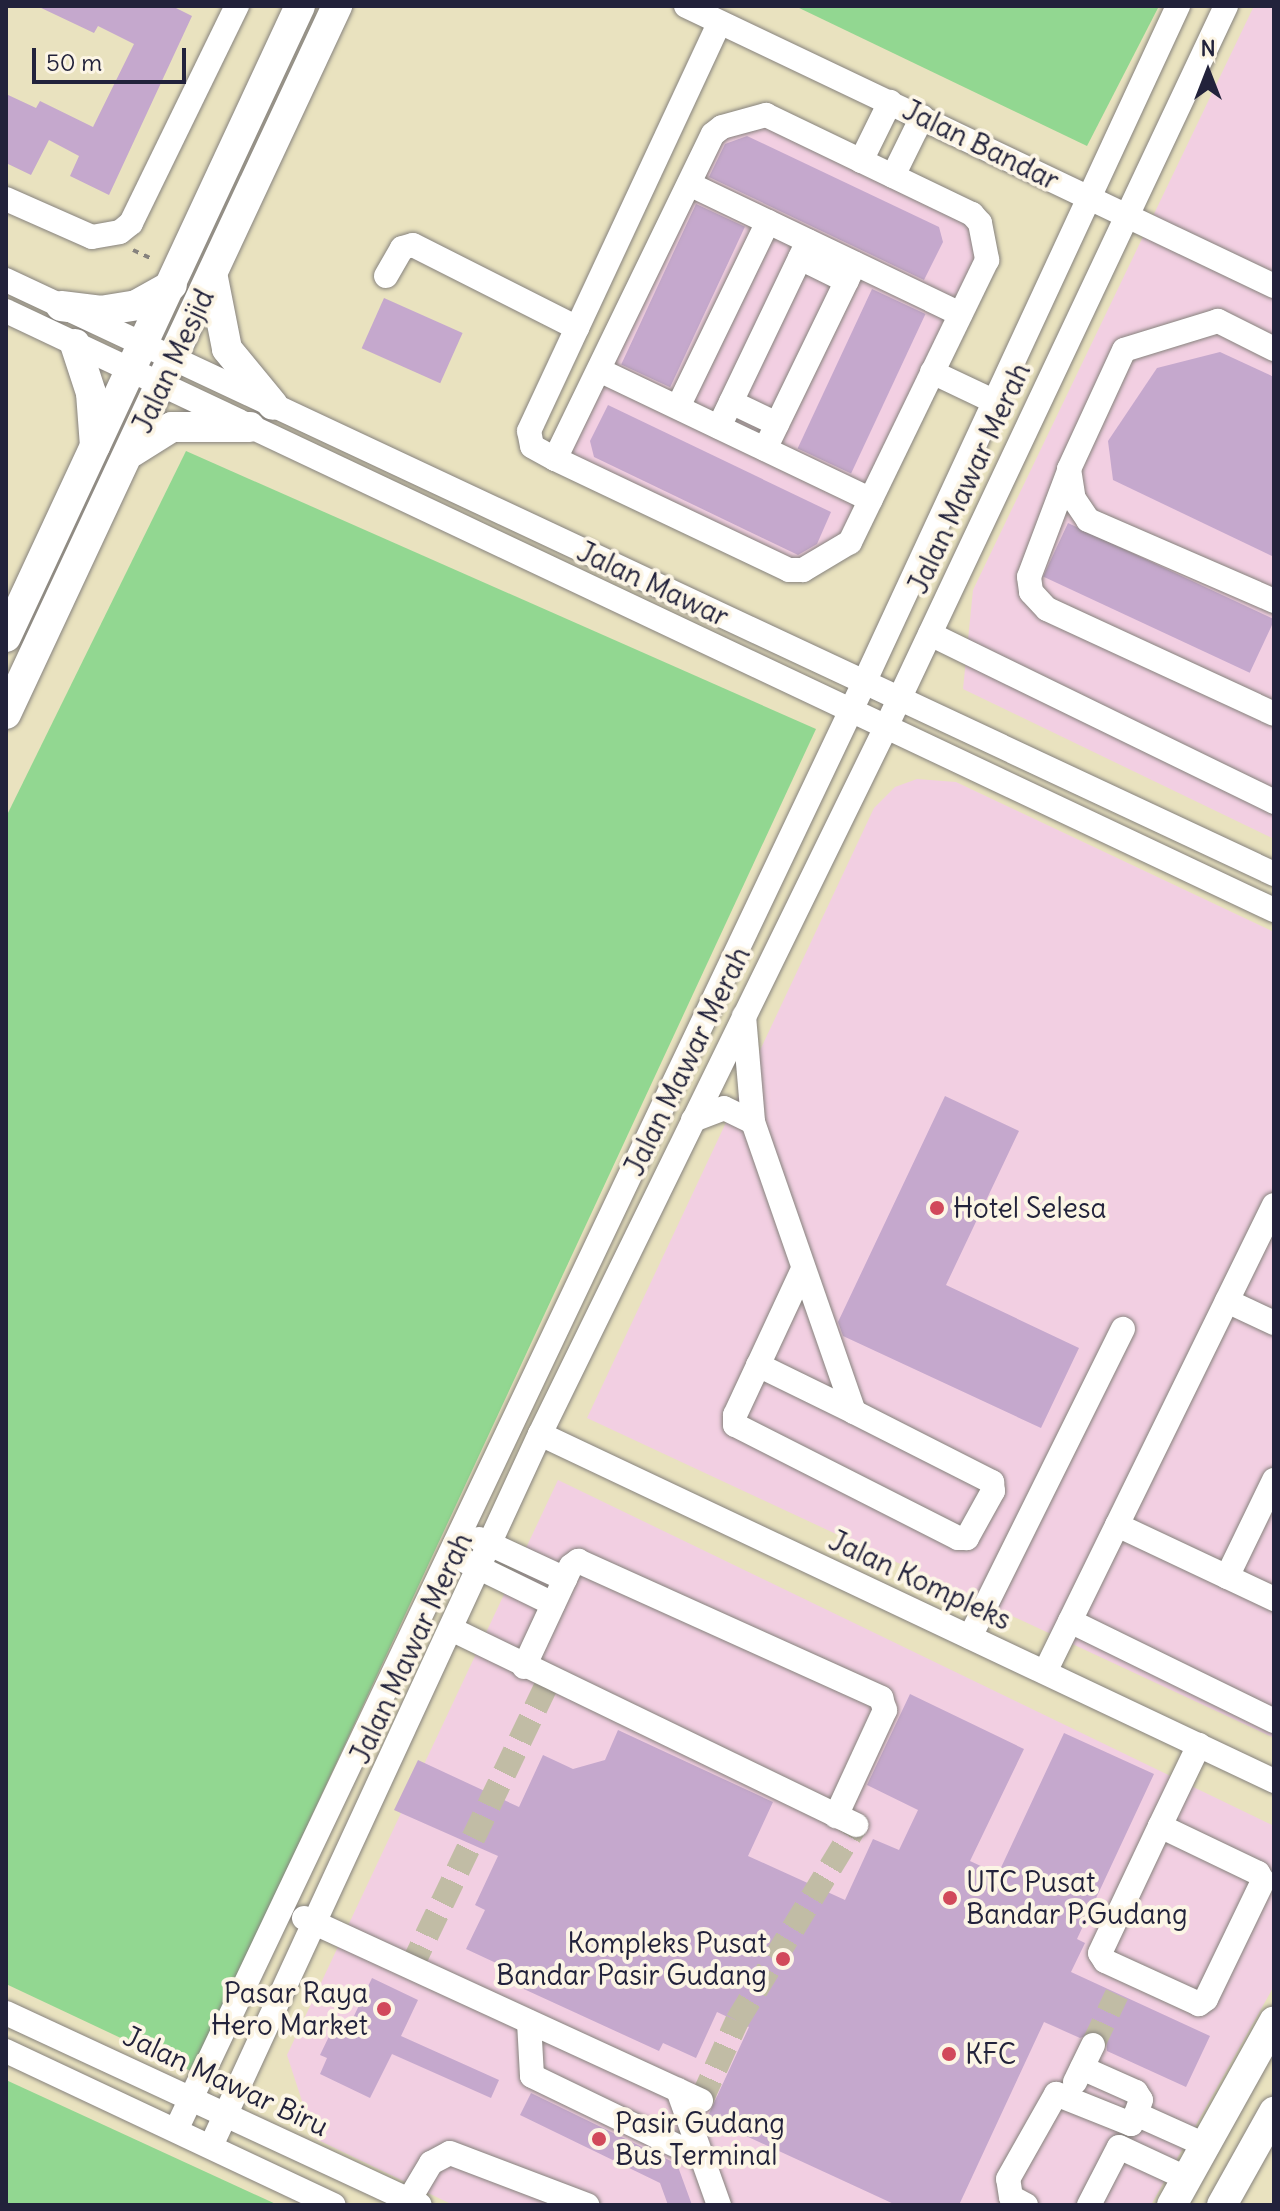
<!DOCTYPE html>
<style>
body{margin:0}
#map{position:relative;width:1280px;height:2211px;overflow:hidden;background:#e9e2bf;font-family:Delius,sans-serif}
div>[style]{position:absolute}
.built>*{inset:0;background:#f2cfe2}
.green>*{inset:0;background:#92d791}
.building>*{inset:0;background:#c5a8cd;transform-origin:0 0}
.minor-tunnel>*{height:24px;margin-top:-12px;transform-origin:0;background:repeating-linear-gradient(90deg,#c1bca5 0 24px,transparent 0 36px)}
.path>*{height:4px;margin-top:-2px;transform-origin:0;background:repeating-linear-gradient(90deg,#86827d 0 6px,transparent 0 12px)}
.roads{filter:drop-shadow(0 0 2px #86827d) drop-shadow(0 0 2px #86827d)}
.minor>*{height:24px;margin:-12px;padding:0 12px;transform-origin:12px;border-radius:12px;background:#fff}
.major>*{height:30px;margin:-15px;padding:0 15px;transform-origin:15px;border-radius:15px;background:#fff}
.dots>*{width:22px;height:22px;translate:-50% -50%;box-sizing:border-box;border:4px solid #fcf5e5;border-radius:50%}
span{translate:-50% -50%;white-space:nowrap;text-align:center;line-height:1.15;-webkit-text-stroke:8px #fcf5e5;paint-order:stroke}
.street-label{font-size:28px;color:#22223b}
.poi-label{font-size:28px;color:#22223b}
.left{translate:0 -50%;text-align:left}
.right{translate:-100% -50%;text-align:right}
.frame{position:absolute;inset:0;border:8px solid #22223b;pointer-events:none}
.north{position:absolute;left:1168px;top:32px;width:80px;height:80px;-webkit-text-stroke:6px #fcf5e5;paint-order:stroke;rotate:0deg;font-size:22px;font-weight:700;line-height:32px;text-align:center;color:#22223b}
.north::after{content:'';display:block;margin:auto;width:28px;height:36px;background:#22223b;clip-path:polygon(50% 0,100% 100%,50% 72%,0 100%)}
.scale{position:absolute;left:32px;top:48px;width:154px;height:36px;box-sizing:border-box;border:4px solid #22223b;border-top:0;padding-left:10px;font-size:24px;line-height:28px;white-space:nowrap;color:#22223b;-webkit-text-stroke:6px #fcf5e5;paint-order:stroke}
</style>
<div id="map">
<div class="built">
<div style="clip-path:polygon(1254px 6px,1274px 6px,1274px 839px,963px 689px,973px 590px)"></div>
<div style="clip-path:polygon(758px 108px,982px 215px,995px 255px,852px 549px,800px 577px,548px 464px,711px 125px)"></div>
<div style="clip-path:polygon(917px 779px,956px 782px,1274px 932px,1274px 1738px,587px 1418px,874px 808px,895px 787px)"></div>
<div style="clip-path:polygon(558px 1480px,1274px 1826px,1274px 1986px,1151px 2205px,453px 2205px,314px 2138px,287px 2055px)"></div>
</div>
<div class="green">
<div style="clip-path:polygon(795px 6px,1159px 6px,1087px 146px)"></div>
<div style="clip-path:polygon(186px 451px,816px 729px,193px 2072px,6px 1984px,6px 817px)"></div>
<div style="clip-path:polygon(6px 2080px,278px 2205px,6px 2205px)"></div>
</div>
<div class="building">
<div style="clip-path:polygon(37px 6px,172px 6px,192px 16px,109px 195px,70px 176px,79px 156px,49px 140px,31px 175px,6px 163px,6px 94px,36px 108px,40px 101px,93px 127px,134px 44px,98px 26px,94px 33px)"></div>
<div style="clip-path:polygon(747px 136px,939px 227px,943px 242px,924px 280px,709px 177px,725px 144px)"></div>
<div style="left:696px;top:204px;width:54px;height:177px;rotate:25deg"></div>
<div style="left:872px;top:289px;width:59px;height:176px;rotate:25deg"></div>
<div style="left:384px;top:298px;width:86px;height:55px;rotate:24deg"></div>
<div style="clip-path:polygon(1220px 352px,1274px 377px,1274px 557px,1113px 480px,1108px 441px,1157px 368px)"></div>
<div style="clip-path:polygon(608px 405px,831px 512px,817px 544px,798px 555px,594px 457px,590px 441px)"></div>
<div style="left:1068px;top:523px;width:228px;height:59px;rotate:25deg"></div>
<div style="clip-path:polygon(945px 1096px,1019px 1131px,946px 1285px,1079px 1348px,1041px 1428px,843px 1336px,838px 1322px)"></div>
<div style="clip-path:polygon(910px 1694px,1024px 1749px,970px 1861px,998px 1874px,1064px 1733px,1154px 1774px,1077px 1939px,1085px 1943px,1071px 1972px,1210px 2036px,1186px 2087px,1107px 2051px,1106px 2037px,1099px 2031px,1080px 2038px,1044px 2022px,959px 2205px,896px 2205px,707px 2118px,749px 2027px,717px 2012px,696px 2058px,663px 2043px,659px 2051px,504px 1980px,509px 1969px,466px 1949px,485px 1910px,475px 1905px,498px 1856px,394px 1810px,418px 1760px,519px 1807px,543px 1755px,573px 1769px,605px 1760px,618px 1730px,773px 1802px,748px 1856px,845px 1900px,873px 1839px,899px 1850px,918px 1810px,867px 1785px)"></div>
<div style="clip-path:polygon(372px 1978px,418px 2000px,401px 2036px,499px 2080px,491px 2098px,392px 2054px,370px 2098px,320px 2074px,327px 2058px,320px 2055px,335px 2024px,343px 2027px,353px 2018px)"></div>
<div style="clip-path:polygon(531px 2093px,677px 2164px,692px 2205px,668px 2205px,660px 2183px,520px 2115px)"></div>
</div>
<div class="minor-tunnel">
<div style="left:411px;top:1968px;width:319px;rotate:-64.4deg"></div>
<div style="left:1093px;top:2045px;width:56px;rotate:-64.8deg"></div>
<div style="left:701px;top:2101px;width:88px;rotate:-65.8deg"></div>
<div style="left:737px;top:2021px;width:229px;rotate:-58.7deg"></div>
</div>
<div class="path">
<div style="left:133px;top:250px;width:23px;rotate:25deg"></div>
</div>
<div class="roads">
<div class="minor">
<div style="left:686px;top:6px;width:651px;rotate:25.46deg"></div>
<div style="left:861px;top:161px;width:66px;rotate:-63.8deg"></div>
<div style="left:893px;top:176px;width:66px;rotate:-63.8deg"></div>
<div style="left:689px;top:184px;width:301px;rotate:25.6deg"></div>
<div style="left:6px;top:199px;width:94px;rotate:23.8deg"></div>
<div style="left:92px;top:237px;width:28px;rotate:-10deg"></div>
<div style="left:120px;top:232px;width:14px;rotate:-39deg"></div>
<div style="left:131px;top:223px;width:242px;rotate:-64deg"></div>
<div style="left:800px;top:258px;width:52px;rotate:26.1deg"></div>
<div style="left:386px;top:276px;width:32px;rotate:-60deg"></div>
<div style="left:402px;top:248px;width:11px;rotate:-15deg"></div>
<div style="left:413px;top:245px;width:184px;rotate:26.8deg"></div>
<div style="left:6px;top:280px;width:1400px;rotate:25.1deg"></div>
<div style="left:6px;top:311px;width:1402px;rotate:25.29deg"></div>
<div style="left:1274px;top:349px;width:63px;rotate:-153.4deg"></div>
<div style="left:1218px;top:321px;width:98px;rotate:162.9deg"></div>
<div style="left:1124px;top:350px;width:131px;rotate:114.8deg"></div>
<div style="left:1069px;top:469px;width:30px;rotate:81deg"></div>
<div style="left:1074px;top:499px;width:25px;rotate:56deg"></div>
<div style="left:1088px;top:520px;width:203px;rotate:23.5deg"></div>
<div style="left:599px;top:370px;width:301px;rotate:25.5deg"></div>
<div style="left:932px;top:372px;width:68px;rotate:25.4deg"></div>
<div style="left:731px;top:402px;width:51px;rotate:25.6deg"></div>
<div style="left:678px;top:407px;width:206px;rotate:-64.1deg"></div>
<div style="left:719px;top:427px;width:206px;rotate:-64.4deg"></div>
<div style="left:765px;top:449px;width:206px;rotate:-64.1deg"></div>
<div style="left:555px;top:459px;width:361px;rotate:-64.1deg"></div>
<div style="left:713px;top:134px;width:11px;rotate:-38deg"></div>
<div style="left:722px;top:127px;width:46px;rotate:-15.3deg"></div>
<div style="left:766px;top:115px;width:229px;rotate:25.7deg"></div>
<div style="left:972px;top:214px;width:12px;rotate:48deg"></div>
<div style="left:980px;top:223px;width:38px;rotate:79deg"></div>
<div style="left:987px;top:260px;width:314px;rotate:115.9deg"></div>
<div style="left:850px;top:542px;width:55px;rotate:149.2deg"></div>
<div style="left:803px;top:570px;width:14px;rotate:180deg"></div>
<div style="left:789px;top:570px;width:259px;rotate:-154.6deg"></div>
<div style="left:555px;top:459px;width:26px;rotate:-151deg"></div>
<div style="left:532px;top:446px;width:15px;rotate:-101deg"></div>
<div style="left:529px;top:431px;width:450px;rotate:-65deg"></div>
<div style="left:1069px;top:471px;width:113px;rotate:110.7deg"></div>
<div style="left:1029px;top:577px;width:15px;rotate:82deg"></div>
<div style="left:1031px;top:592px;width:23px;rotate:47deg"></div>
<div style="left:1047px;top:609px;width:250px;rotate:24.8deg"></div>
<div style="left:930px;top:634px;width:383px;rotate:26deg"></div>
<div style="left:744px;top:1016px;width:106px;rotate:85.1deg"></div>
<div style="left:753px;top:1122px;width:307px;rotate:70.8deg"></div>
<div style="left:854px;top:1412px;width:155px;rotate:26.9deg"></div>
<div style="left:992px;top:1482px;width:9px;rotate:84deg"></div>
<div style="left:993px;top:1491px;width:54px;rotate:119deg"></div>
<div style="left:967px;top:1538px;width:9px;rotate:180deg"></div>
<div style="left:958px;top:1538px;width:250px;rotate:-153.1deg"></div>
<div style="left:735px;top:1425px;width:10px;rotate:-90deg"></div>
<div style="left:735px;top:1415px;width:159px;rotate:-65deg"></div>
<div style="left:693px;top:1120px;width:33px;rotate:-21deg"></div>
<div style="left:724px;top:1108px;width:32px;rotate:26deg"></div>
<div style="left:1227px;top:1301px;width:52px;rotate:25.1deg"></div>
<div style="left:758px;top:1365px;width:107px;rotate:26.1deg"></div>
<div style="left:540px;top:1434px;width:812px;rotate:25.3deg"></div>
<div style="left:1117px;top:1525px;width:174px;rotate:25.2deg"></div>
<div style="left:479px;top:1539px;width:95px;rotate:24.9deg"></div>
<div style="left:465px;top:1561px;width:98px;rotate:26deg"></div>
<div style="left:1227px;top:1577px;width:108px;rotate:-64.1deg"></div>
<div style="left:1070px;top:1621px;width:227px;rotate:26.1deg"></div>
<div style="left:453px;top:1630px;width:448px;rotate:25.8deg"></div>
<div style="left:970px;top:1637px;width:344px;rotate:-63.6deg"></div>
<div style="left:524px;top:1667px;width:111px;rotate:-65deg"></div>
<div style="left:571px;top:1566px;width:9px;rotate:-36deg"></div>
<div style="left:578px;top:1561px;width:333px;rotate:24.3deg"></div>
<div style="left:881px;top:1698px;width:13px;rotate:72deg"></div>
<div style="left:885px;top:1710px;width:117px;rotate:114.8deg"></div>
<div style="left:1045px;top:1672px;width:520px;rotate:-63.88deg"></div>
<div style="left:1160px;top:1826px;width:109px;rotate:25.6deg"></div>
<div style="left:1258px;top:1873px;width:9px;rotate:58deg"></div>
<div style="left:1263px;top:1881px;width:131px;rotate:115.8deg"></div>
<div style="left:1206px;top:1999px;width:9px;rotate:144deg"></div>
<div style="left:1199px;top:2004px;width:103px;rotate:-155.4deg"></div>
<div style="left:1105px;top:1961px;width:9px;rotate:-122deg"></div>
<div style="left:1100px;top:1953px;width:140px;rotate:-64.7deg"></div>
<div style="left:1160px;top:1826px;width:90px;rotate:-64.3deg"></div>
<div style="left:304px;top:1918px;width:437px;rotate:24.7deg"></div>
<div style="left:6px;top:2013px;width:456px;rotate:24.9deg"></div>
<div style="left:529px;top:2022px;width:54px;rotate:86.8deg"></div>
<div style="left:532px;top:2076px;width:189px;rotate:25.8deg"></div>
<div style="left:6px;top:2051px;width:362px;rotate:25.2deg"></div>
<div style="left:1082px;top:2068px;width:59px;rotate:24deg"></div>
<div style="left:1136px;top:2092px;width:9px;rotate:58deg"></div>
<div style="left:1141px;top:2100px;width:15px;rotate:110deg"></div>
<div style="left:1075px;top:2082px;width:41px;rotate:-64.1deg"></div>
<div style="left:678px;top:2090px;width:122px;rotate:70.4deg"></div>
<div style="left:176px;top:2130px;width:1600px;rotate:-64.57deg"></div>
<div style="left:863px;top:685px;width:749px;rotate:-65.11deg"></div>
<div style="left:211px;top:2146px;width:784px;rotate:-65.2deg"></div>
<div style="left:540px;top:1434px;width:787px;rotate:-63.92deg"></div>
<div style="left:886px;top:727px;width:797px;rotate:-64.75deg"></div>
<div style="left:406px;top:2205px;width:49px;rotate:-59.2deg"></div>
<div style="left:431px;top:2163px;width:21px;rotate:-28deg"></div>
<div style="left:450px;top:2153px;width:147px;rotate:20.8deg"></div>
<div style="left:1026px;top:2205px;width:17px;rotate:-152deg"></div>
<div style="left:1011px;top:2197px;width:18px;rotate:-99deg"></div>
<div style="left:1008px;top:2179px;width:98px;rotate:-60.5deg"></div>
<div style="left:1056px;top:2094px;width:81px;rotate:21.8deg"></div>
<div style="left:1131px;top:2124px;width:11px;rotate:-63deg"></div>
<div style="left:1136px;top:2114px;width:76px;rotate:24.2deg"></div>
<div style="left:1089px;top:2205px;width:65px;rotate:-62.7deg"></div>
<div style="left:1119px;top:2147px;width:74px;rotate:24.8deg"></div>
</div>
<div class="major">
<div style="left:213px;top:278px;width:72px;rotate:78.8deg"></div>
<div style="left:227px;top:349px;width:72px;rotate:50.6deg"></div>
<div style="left:61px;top:306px;width:39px;rotate:7deg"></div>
<div style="left:100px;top:311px;width:36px;rotate:-9deg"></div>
<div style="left:136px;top:305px;width:41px;rotate:-29.1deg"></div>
<div style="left:75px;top:344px;width:52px;rotate:71.9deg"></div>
<div style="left:91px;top:393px;width:53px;rotate:85.7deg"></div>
<div style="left:132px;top:452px;width:47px;rotate:-32deg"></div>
<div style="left:172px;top:427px;width:78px"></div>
<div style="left:6px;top:637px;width:696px;rotate:-65.02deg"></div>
<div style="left:6px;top:714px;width:782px;rotate:-64.94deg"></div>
<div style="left:1172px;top:2205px;width:210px;rotate:-60.9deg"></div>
<div style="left:1222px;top:2205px;width:107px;rotate:-60.8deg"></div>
</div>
</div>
<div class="dots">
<div style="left:937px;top:1208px;background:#d1495b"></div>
<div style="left:950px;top:1898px;background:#d1495b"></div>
<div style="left:783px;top:1959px;background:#d1495b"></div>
<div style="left:384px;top:2009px;background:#d1495b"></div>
<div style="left:949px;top:2054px;background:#d1495b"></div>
<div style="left:599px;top:2139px;background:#d1495b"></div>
</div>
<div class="street-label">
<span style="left:981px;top:145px;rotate:26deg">Jalan Bandar</span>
<span style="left:173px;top:361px;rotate:-65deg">Jalan Mesjid</span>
<span style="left:969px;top:478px;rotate:-65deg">Jalan Mawar Merah</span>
<span style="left:653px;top:584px;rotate:25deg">Jalan Mawar</span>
<span style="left:687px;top:1061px;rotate:-64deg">Jalan Mawar Merah</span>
<span style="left:920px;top:1580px;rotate:25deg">Jalan Kompleks</span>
<span style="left:411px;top:1648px;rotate:-65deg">Jalan Mawar Merah</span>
<span style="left:226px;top:2081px;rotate:25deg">Jalan Mawar Biru</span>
</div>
<div class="poi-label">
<span class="left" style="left:953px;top:1208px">Hotel Selesa</span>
<span class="left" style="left:966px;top:1898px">UTC Pusat<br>Bandar P.Gudang</span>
<span class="right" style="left:767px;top:1959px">Kompleks Pusat<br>Bandar Pasir Gudang</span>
<span class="right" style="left:368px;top:2009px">Pasar Raya<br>Hero Market</span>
<span class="left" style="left:965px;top:2054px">KFC</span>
<span class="left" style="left:615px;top:2139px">Pasir Gudang<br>Bus Terminal</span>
</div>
<div class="frame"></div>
<div class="north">N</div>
<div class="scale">50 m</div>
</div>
